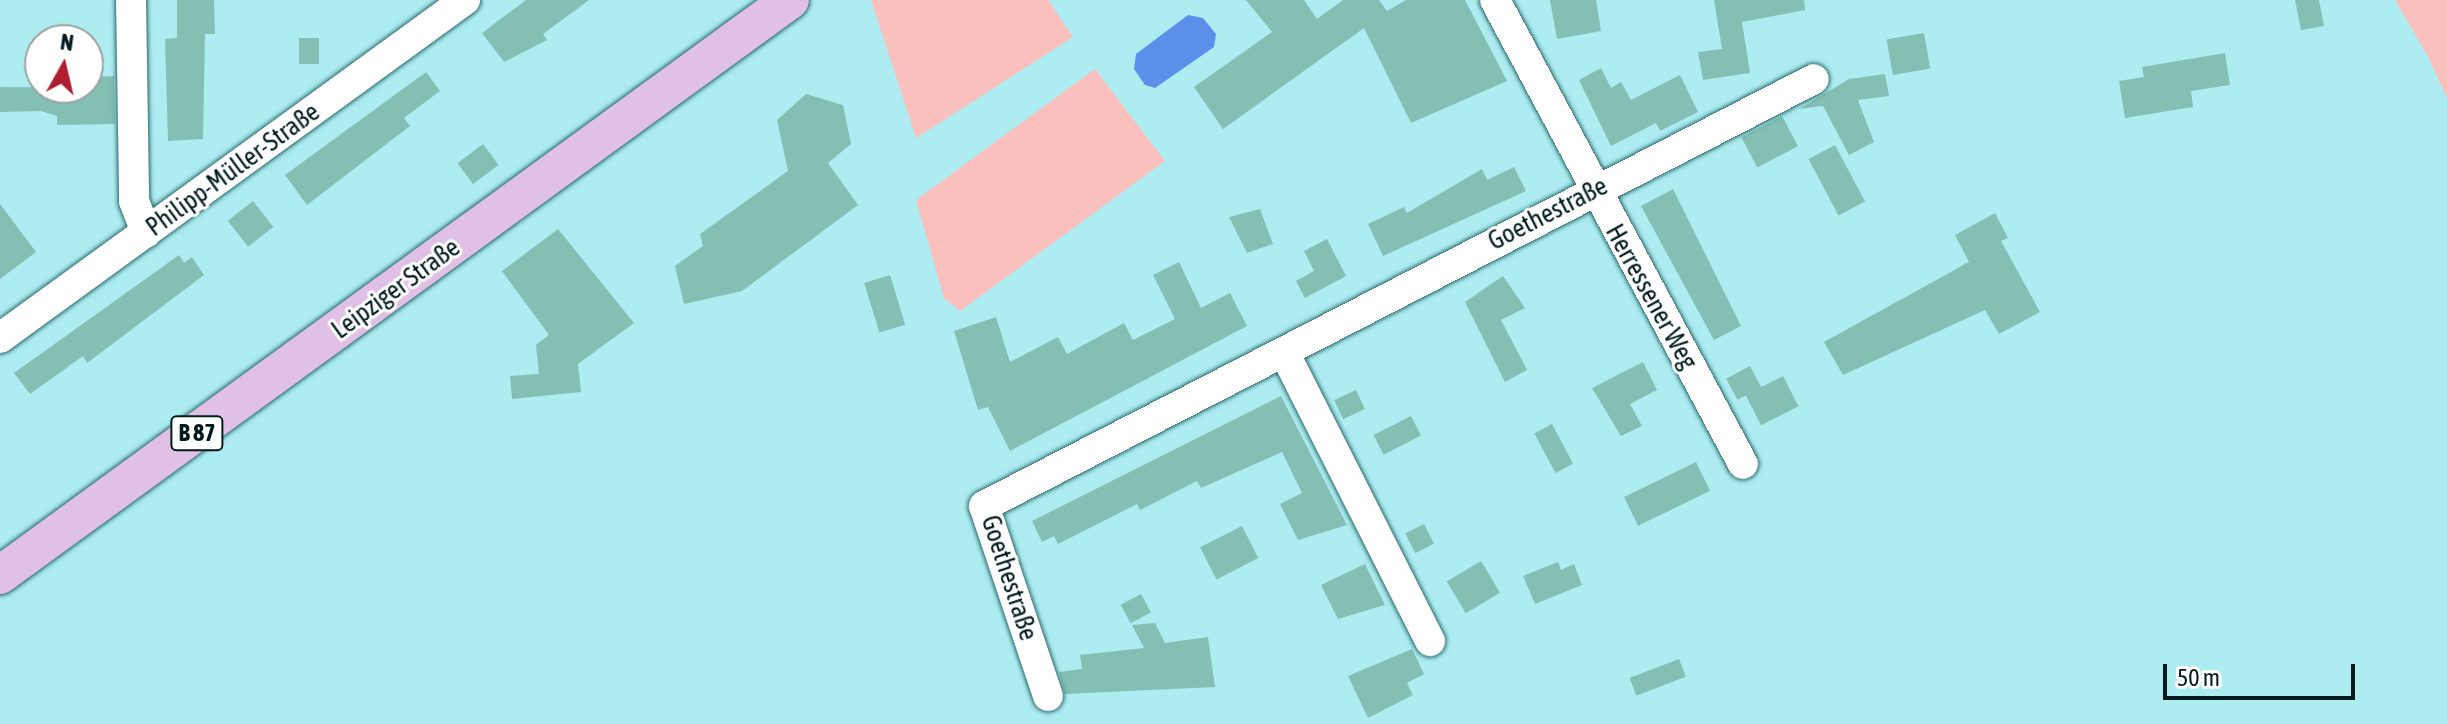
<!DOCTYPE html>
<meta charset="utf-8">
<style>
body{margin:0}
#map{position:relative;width:2447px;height:724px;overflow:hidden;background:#adedf1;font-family:"Asap Condensed",sans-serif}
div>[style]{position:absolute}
.green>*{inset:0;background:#fac0be}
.water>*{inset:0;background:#5b8fea}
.building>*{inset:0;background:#83bfb3;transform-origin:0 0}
.roads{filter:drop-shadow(0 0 2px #28686c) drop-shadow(0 0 2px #28686c)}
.minor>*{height:30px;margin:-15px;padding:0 15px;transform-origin:15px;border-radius:15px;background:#fff}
.major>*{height:38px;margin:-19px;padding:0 19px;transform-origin:19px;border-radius:19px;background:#e0c1e5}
span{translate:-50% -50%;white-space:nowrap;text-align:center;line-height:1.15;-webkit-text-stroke:6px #fff;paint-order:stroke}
.shield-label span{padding:2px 6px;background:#fff;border:2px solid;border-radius:6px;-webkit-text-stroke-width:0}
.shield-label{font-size:24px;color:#011b1d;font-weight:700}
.street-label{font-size:26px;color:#011b1d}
.north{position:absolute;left:24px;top:24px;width:80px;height:80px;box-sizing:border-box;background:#fff;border:2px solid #99a4a5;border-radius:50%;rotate:8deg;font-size:22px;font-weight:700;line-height:32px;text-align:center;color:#011b1d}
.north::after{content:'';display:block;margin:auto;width:28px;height:36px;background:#b01d31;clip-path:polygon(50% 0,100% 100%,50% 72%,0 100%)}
.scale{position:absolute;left:2163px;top:664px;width:192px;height:36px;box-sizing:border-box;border:4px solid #011b1d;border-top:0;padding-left:10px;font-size:24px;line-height:28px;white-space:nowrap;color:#011b1d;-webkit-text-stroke:6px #fff;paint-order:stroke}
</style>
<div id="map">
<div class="green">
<div style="clip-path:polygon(871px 0,1048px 0,1073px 37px,916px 138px)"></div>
<div style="clip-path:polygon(2395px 0,2447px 0,2447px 98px,2428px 57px)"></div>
<div style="clip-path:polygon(1095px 69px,1165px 161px,960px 311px,944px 298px,916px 200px)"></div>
</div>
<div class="water">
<div style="clip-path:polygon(1188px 15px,1203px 18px,1216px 34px,1214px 47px,1155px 88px,1145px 85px,1134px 69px,1136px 54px)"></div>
</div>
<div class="building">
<div style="clip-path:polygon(177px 0,214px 0,215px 34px,205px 34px,203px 139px,168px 141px,165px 39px,177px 38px)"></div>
<div style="clip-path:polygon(526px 0,589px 0,543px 34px,547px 40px,504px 62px,482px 33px)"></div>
<div style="clip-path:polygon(1246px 0,1304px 0,1317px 19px,1343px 0,1379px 0,1387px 11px,1406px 0,1465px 0,1507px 81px,1411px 123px,1364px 28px,1223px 129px,1194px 87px,1272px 32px)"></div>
<div style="clip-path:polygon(1550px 0,1596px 0,1601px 31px,1557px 39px)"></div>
<div style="clip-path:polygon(1714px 0,1804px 0,1805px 10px,1742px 22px,1750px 73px,1703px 80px,1698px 52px,1722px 49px)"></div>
<div style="clip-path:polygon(2295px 0,2319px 0,2324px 26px,2301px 30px)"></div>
<div style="left:1924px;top:33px;width:36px;height:38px;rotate:80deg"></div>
<div style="left:299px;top:38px;width:20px;height:26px"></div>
<div style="clip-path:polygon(2225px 53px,2230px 85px,2191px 91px,2193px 107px,2125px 118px,2119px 81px,2144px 77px,2142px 67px)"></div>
<div style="clip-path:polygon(1601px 68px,1611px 88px,1621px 82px,1631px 100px,1680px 75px,1698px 112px,1660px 131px,1656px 123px,1611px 146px,1579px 80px)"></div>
<div style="clip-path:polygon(426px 72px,440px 91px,404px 118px,410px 126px,307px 205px,285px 175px)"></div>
<div style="clip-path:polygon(1885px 74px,1889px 96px,1858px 100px,1874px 142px,1849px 155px,1823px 106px,1799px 109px,1849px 79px)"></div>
<div style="clip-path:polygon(114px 76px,115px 124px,57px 125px,57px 116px,41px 111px,0 112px,0 87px,88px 88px,88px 77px)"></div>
<div style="clip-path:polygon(806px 94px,843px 105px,851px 144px,828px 163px,858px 205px,742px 291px,684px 304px,675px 266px,703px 246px,700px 234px,788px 171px,777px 120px)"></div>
<div style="left:1782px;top:116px;width:34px;height:46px;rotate:62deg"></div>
<div style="left:483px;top:144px;width:26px;height:32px;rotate:53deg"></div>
<div style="left:1835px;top:145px;width:64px;height:30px;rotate:62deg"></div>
<div style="clip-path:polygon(1514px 167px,1526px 191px,1383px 256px,1368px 224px,1404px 207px,1407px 213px,1482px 169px,1487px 180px)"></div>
<div style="clip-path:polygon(1673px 189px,1741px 326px,1714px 340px,1641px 206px)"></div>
<div style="left:253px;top:201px;width:33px;height:32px;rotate:52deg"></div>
<div style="clip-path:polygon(0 204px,36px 252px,0 279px)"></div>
<div style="clip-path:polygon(1260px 209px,1273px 244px,1247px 253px,1229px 217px)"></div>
<div style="clip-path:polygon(1995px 213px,2008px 238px,2001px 241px,2040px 312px,1999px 334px,1985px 310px,1843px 375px,1824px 342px,1969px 262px,1955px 235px)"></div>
<div style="clip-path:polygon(558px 229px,634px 323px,578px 364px,581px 392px,512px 399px,510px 376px,539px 374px,536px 345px,549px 335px,502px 271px)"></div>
<div style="clip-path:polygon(1327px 239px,1346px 276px,1305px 298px,1296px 281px,1314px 271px,1304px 251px)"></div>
<div style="clip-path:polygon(179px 255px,184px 263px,192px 257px,204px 275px,87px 363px,83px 356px,30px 394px,14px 373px)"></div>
<div style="clip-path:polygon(1179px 262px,1201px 308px,1230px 293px,1247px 326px,1010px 451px,988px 407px,978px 410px,954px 331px,996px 317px,1010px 362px,1058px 337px,1067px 354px,1124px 323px,1133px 340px,1175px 319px,1153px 275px)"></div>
<div style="left:890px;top:275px;width:52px;height:27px;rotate:73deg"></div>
<div style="clip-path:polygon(1503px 276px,1525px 308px,1501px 320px,1527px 370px,1505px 382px,1465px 302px)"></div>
<div style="clip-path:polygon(1643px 362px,1657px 390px,1630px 404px,1642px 426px,1621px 436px,1592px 388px)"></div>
<div style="left:1750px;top:366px;width:24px;height:27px;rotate:62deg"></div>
<div style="left:1783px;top:376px;width:34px;height:42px;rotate:63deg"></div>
<div style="left:1356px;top:390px;width:21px;height:24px;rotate:65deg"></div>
<div style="clip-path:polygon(1281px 396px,1347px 525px,1298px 540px,1280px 504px,1302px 493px,1282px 452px,1201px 488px,1197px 481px,1140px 510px,1137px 504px,1058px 544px,1054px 536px,1042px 542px,1032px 521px)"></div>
<div style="left:1411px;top:416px;width:22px;height:42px;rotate:63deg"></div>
<div style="left:1552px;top:424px;width:45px;height:20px;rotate:62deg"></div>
<div style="left:1696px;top:462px;width:32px;height:80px;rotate:64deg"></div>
<div style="left:1424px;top:524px;width:22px;height:21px;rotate:63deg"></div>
<div style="left:1242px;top:526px;width:36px;height:47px;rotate:63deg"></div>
<div style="left:1481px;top:561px;width:37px;height:40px;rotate:59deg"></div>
<div style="clip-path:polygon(1558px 562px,1561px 570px,1574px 564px,1582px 585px,1535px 604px,1523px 576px)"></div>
<div style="clip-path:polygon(1365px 564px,1385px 605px,1338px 619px,1321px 585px)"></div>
<div style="left:1141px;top:594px;width:21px;height:23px;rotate:62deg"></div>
<div style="clip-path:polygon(1155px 623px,1165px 643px,1208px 637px,1215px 687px,1065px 694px,1059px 672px,1082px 669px,1080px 655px,1144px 648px,1132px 625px)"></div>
<div style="clip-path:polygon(1412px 649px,1424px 674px,1407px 683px,1413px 695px,1368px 718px,1348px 676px)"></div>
<div style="left:1679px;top:659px;width:19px;height:53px;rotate:69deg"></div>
</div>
<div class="roads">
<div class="minor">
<div style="left:131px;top:0;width:201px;rotate:89.1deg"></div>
<div style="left:134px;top:201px;width:34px;rotate:69deg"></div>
<div style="left:1495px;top:0;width:526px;rotate:61.88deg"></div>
<div style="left:0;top:338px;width:575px;rotate:-36.01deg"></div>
<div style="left:1284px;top:352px;width:324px;rotate:63.2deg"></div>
<div style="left:1048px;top:696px;width:200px;rotate:-108.6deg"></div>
<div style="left:984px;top:506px;width:933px;rotate:-27.22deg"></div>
</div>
<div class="major">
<div style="left:0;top:575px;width:977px;rotate:-36.05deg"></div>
</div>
</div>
<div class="shield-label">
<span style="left:197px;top:433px">B 87</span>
</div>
<div class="street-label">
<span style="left:233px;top:170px;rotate:-36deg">Philipp-Müller-Straße</span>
<span style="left:1548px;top:214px;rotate:-27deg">Goethestraße</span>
<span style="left:396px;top:289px;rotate:-36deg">Leipziger Straße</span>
<span style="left:1651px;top:297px;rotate:61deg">Herressener Weg</span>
<span style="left:1009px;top:578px;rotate:72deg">Goethestraße</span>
</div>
<div class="north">N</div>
<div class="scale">50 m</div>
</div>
